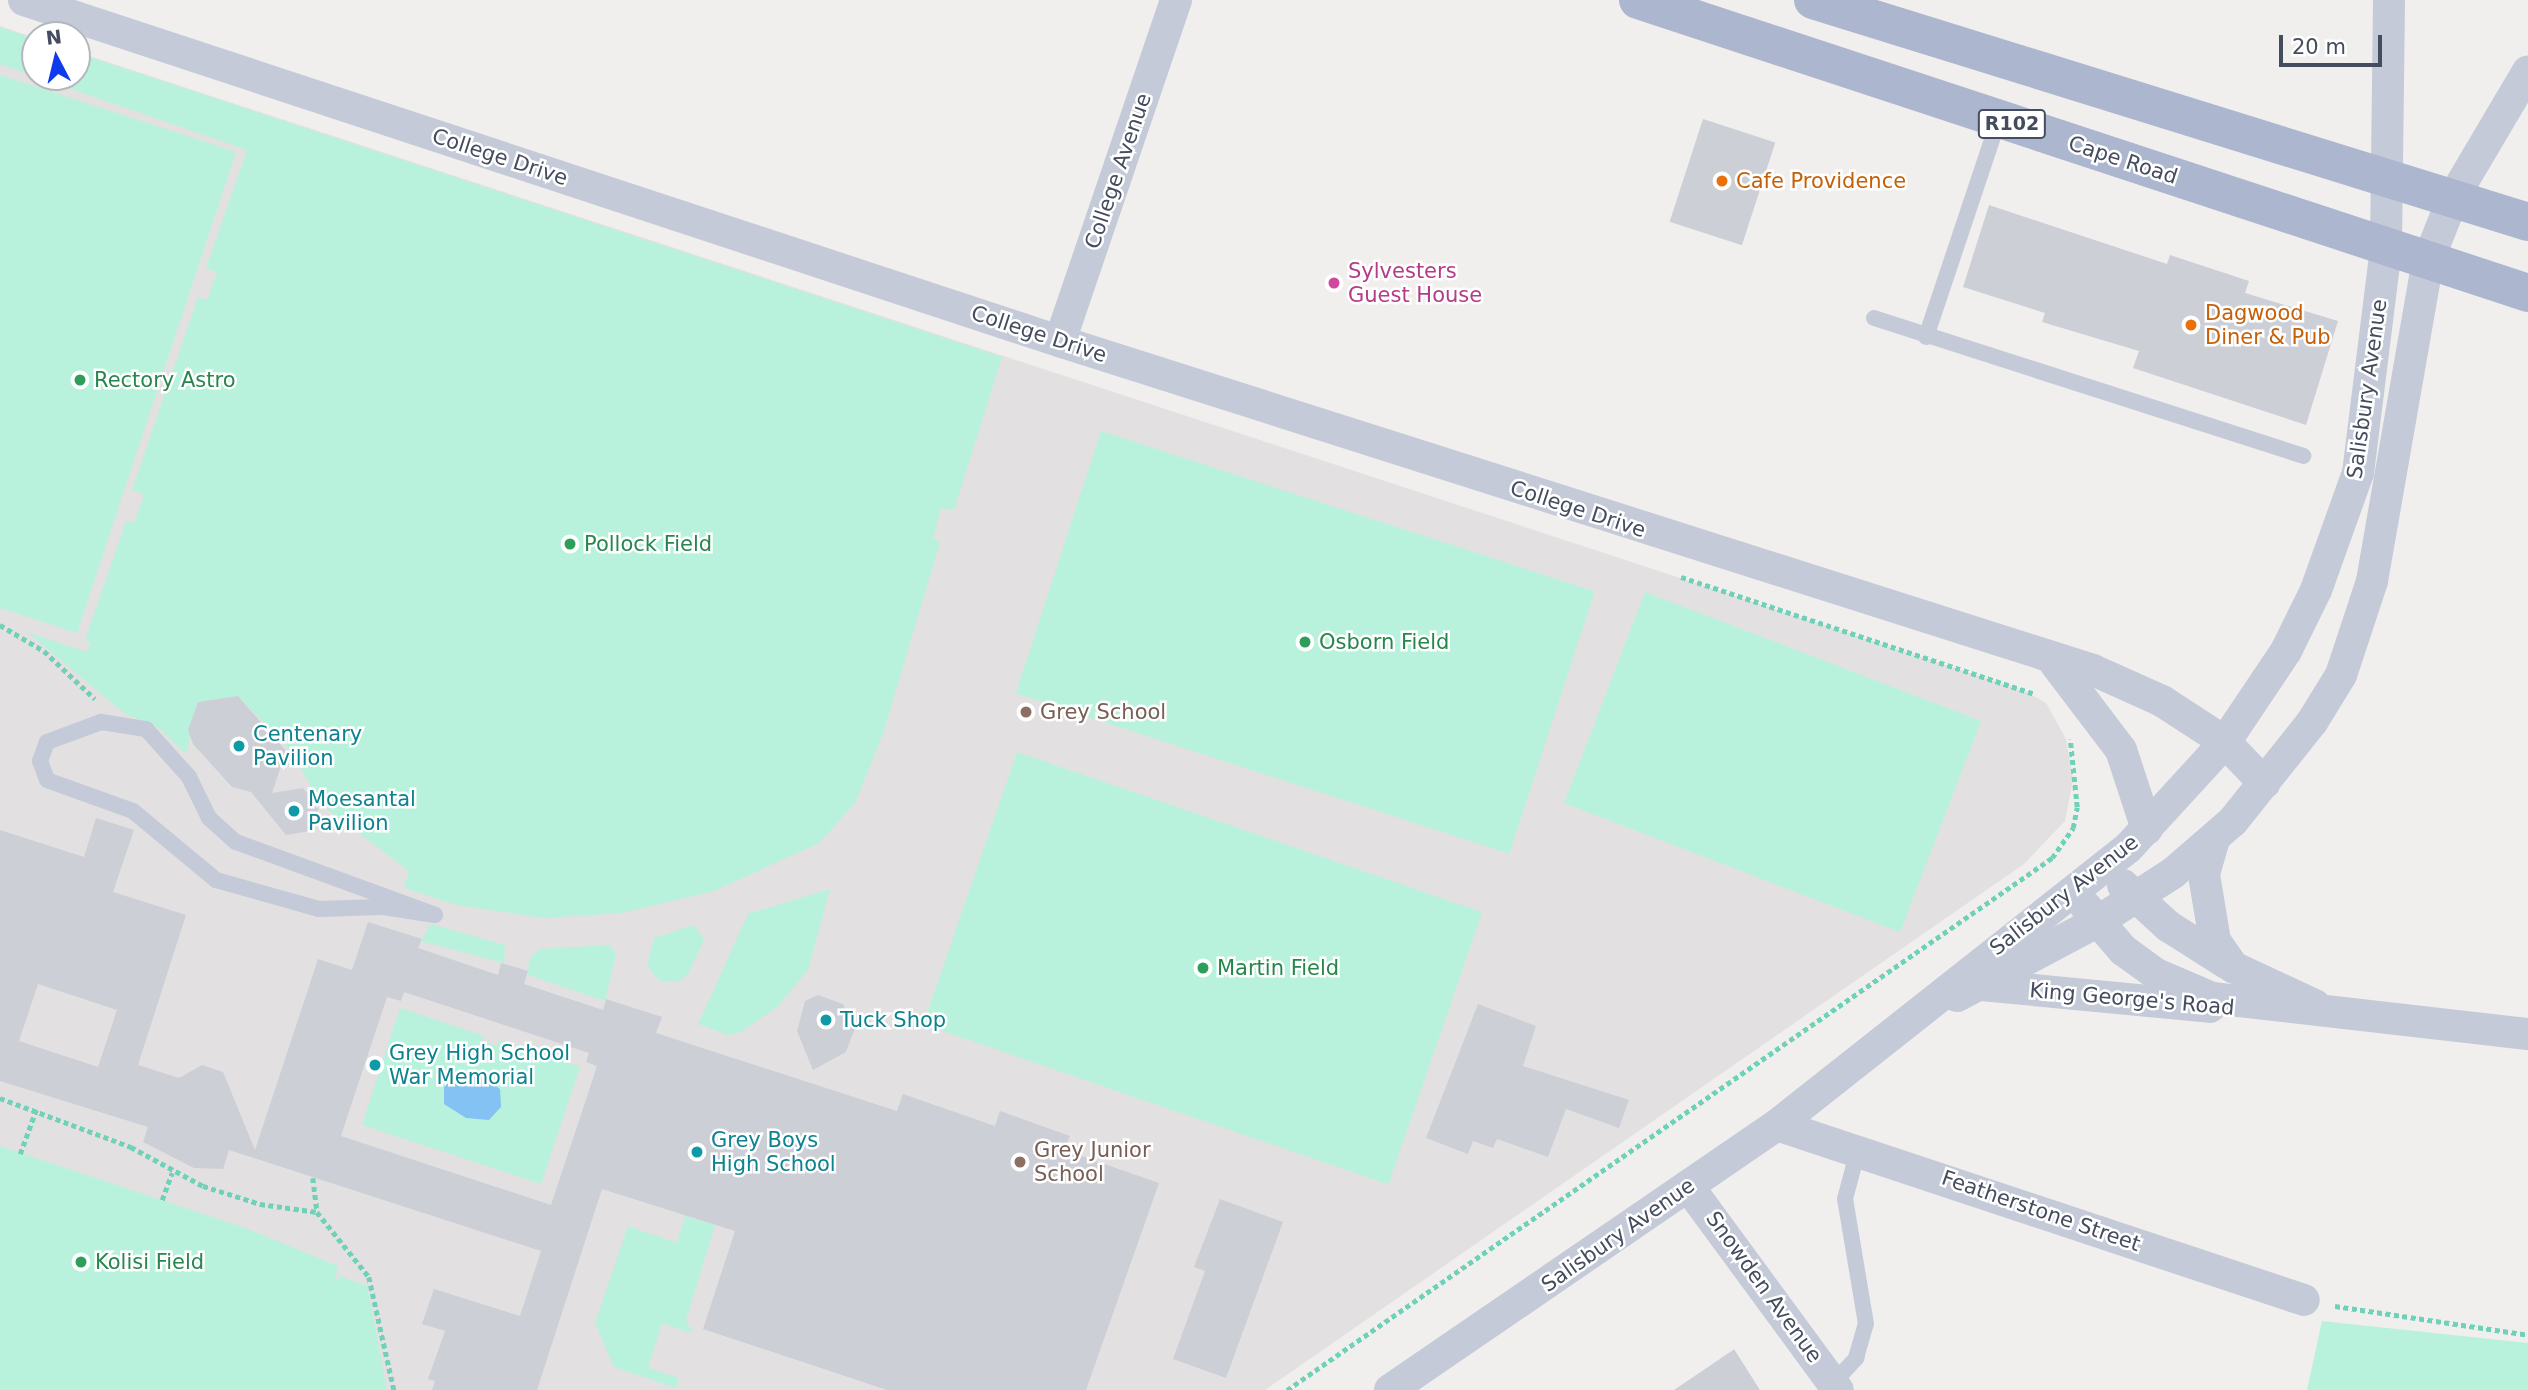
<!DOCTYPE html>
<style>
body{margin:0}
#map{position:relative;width:2528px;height:1390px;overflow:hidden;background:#f1efee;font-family:"DejaVu Sans",sans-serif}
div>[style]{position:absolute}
.education>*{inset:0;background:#e2e0e0}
.green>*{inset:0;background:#b9f2dc;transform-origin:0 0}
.water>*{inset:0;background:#83c2f2}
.building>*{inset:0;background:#cdcfd6;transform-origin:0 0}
.path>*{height:4.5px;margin-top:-2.25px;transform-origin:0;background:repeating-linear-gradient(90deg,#6fd2b8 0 5px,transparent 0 8.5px)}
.lane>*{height:16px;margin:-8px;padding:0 8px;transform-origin:8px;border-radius:8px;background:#c4cad7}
.street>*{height:32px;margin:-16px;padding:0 16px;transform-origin:16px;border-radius:16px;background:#c4cad7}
.primary>*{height:38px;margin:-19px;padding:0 19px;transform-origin:19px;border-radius:19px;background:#acb6cf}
.dots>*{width:19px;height:19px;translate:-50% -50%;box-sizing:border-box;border:4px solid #fff;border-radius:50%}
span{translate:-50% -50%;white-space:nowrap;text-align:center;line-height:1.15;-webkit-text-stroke:5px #fff;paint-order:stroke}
.shield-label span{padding:2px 5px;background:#fff;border:2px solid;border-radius:5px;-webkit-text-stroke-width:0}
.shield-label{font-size:19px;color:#454c5d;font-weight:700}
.street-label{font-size:21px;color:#454c5d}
.food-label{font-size:21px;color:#c56008}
.left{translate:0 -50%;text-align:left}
.hotel-label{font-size:21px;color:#b23c85}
.leisure-label{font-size:21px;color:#27864d}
.education-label{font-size:21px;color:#785e54}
.culture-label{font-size:21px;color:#0d838f}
.north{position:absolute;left:21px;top:21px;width:70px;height:70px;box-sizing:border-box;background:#fff;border:2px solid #b5b7be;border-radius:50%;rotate:353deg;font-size:19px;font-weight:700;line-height:28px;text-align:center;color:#454c5d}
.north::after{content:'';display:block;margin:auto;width:24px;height:32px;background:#0d3bed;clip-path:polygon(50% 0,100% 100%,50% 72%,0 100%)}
.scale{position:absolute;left:2279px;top:35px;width:103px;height:32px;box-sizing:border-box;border:4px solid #454c5d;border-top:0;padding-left:9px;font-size:21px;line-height:24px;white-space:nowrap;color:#454c5d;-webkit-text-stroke:5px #fff;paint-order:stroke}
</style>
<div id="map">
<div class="education">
<div style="clip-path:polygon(0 26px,35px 38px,35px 77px,77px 77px,77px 52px,2025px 691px,2046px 703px,2066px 739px,2073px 780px,2065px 821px,2024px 864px,1265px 1390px,0 1390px)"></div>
</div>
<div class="green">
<div style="clip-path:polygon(0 27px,35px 39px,35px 76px,0 64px)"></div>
<div style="clip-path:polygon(77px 53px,1002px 357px,954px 510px,941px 508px,933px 539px,940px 542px,883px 734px,855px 803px,819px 843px,714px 891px,621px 913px,543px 918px,457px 905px,404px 888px,409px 871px,322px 805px,290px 750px,238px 696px,198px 702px,186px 754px,160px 729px,124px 713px,27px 632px,86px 652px,91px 643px,85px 640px,126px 521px,134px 523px,144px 495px,132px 490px,198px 297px,207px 300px,217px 272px,206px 268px,247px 150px,37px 77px,77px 77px)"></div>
<div style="clip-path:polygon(0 75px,236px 152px,77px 633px,0 608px)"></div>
<div style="left:1101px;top:431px;width:519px;height:276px;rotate:18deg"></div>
<div style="left:1645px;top:592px;width:360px;height:226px;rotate:21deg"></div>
<div style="left:1017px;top:752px;width:492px;height:288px;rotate:19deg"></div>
<div style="clip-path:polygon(830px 889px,808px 970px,777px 1007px,741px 1032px,728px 1035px,698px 1024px,748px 914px)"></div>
<div style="clip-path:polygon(431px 924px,505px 945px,504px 963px,421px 941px)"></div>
<div style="clip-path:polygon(694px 925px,704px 940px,688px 974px,678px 982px,660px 981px,647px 966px,654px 938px)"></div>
<div style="clip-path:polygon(610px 945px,616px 954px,605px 1001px,528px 975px,529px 959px,539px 949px)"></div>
<div style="clip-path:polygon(400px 1008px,484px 1036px,482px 1041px,497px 1046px,499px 1040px,580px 1067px,541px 1184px,362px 1125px)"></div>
<div style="clip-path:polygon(0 1146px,248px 1229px,338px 1266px,334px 1284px,340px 1276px,367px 1286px,387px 1390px,0 1390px)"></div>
<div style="clip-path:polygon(685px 1216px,715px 1225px,686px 1320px,693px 1334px,662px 1323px,648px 1368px,679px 1378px,676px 1388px,614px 1367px,595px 1323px,628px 1226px,677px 1243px)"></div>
<div style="clip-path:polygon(2322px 1321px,2528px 1343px,2528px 1390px,2307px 1390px)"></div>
</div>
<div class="water">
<div style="clip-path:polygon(456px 1075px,484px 1078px,500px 1089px,501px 1107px,489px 1120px,466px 1118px,444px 1104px,444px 1087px)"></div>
</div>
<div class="building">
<div style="left:1703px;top:119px;width:76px;height:108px;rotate:18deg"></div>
<div style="clip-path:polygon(1989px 205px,2167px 264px,2170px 255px,2249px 281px,2245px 293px,2338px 321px,2306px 425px,2133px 368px,2139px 351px,2042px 322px,2045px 313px,1963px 287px)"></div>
<div style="clip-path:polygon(238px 696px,286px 751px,272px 793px,303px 788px,319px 807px,310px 831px,286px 835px,251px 792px,232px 787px,193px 744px,188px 730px,198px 702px)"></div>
<div style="clip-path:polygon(evenodd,96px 818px,134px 830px,113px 892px,186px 915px,138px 1065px,179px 1078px,202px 1065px,223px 1072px,255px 1150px,318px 959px,352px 970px,368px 922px,422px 939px,418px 948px,498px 975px,501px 963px,528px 971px,524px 984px,603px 1010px,606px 999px,662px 1017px,656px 1033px,897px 1111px,903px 1094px,995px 1126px,1000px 1111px,1070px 1136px,1064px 1150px,1159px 1183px,1086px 1390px,887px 1390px,703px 1329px,735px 1231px,602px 1189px,537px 1390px,432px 1390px,435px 1381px,428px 1379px,445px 1331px,422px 1324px,434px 1289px,520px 1316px,541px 1251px,229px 1150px,223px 1169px,194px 1168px,143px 1142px,148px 1127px,0 1081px,0 830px,84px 857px,96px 818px,38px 984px,117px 1010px,98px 1067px,19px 1041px,38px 984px,96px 818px,404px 992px,589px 1053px,586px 1062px,597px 1066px,551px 1205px,341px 1136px,387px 997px,401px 1001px,404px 992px)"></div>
<div style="clip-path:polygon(818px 995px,843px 1004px,855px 1028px,846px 1052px,813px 1070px,797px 1031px,805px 1001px)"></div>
<div style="clip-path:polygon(1478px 1004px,1536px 1026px,1523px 1066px,1629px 1100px,1619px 1128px,1566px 1109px,1548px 1157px,1497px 1139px,1493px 1148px,1473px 1141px,1468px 1154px,1426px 1138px)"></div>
<div style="clip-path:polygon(1220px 1199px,1283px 1222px,1226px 1378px,1173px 1359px,1205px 1271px,1194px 1267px)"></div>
<div style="clip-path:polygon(1734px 1349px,1760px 1390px,1674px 1390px,1733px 1350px)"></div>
</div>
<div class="path">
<div style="left:1681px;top:577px;width:373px;rotate:18.3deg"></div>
<div style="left:0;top:625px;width:51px;rotate:30.6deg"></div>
<div style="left:44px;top:651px;width:70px;rotate:43.3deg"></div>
<div style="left:0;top:1098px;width:140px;rotate:20.5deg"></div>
<div style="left:131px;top:1147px;width:82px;rotate:28.4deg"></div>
<div style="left:203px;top:1186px;width:60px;rotate:17.5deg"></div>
<div style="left:260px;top:1204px;width:58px;rotate:8deg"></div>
<div style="left:20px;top:1154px;width:47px;rotate:-70deg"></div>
<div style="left:313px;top:1178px;width:34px;rotate:83deg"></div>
<div style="left:317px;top:1212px;width:83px;rotate:51.3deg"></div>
<div style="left:369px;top:1277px;width:116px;rotate:77.5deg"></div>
<div style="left:162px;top:1200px;width:29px;rotate:-70deg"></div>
<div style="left:2335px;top:1306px;width:195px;rotate:8.5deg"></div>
<div style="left:1287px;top:1390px;width:932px;rotate:-34.82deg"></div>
<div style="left:2052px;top:858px;width:37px;rotate:-55deg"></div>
<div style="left:2073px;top:828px;width:21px;rotate:-79deg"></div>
<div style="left:2077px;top:807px;width:68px;rotate:-95.9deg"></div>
</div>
<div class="lane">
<div style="left:1874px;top:318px;width:451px;rotate:17.8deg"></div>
<div style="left:1926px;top:337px;width:230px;rotate:-71.5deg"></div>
<div style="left:101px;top:722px;width:46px;rotate:8.8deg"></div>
<div style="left:146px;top:729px;width:64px;rotate:48.1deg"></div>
<div style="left:189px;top:777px;width:46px;rotate:64deg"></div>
<div style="left:209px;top:818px;width:36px;rotate:42deg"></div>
<div style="left:236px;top:842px;width:212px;rotate:20.1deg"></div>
<div style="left:435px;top:915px;width:54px;rotate:-171.4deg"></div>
<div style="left:382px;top:907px;width:63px;rotate:178.2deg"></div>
<div style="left:319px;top:909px;width:107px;rotate:-164.3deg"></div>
<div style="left:216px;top:880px;width:108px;rotate:-140.3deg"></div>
<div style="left:133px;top:811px;width:91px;rotate:-160.2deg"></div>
<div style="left:47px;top:780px;width:20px;rotate:-110deg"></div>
<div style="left:40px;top:761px;width:20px;rotate:-70deg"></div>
<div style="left:47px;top:742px;width:58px;rotate:-20.3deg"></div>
<div style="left:1834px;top:1382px;width:33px;rotate:-47deg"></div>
<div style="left:1856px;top:1358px;width:35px;rotate:-74deg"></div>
<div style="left:1866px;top:1324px;width:127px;rotate:-99.5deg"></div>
<div style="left:1845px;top:1199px;width:51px;rotate:-75.1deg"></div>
</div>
<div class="street">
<div style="left:24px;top:0;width:1093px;rotate:18.24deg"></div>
<div style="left:1062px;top:342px;width:1082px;rotate:17.65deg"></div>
<div style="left:2093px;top:670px;width:76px;rotate:24.2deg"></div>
<div style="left:2162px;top:701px;width:75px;rotate:33.1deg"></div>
<div style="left:2225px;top:742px;width:57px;rotate:46.4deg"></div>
<div style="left:1060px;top:341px;width:360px;rotate:-71.2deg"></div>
<div style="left:2055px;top:663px;width:109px;rotate:52.8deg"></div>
<div style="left:2121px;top:750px;width:83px;rotate:71.8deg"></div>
<div style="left:2214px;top:839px;width:37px;rotate:106deg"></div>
<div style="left:2204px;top:875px;width:67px;rotate:80.5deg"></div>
<div style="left:2215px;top:941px;width:32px;rotate:55deg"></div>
<div style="left:2233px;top:967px;width:90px;rotate:24.9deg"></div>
<div style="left:2123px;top:885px;width:61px;rotate:42.3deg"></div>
<div style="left:2168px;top:926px;width:69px;rotate:32.5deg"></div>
<div style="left:2086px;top:907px;width:57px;rotate:49.3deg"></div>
<div style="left:2123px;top:950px;width:41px;rotate:36deg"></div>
<div style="left:2156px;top:974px;width:61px;rotate:23.2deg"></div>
<div style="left:2212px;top:998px;width:318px;rotate:6.5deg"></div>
<div style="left:1982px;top:985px;width:229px;rotate:5.5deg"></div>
<div style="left:1957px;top:996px;width:158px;rotate:-27.9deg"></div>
<div style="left:2097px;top:922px;width:90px;rotate:-32.8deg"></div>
<div style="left:2173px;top:873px;width:79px;rotate:-40.9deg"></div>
<div style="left:2233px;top:821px;width:127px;rotate:-51.4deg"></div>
<div style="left:2312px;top:722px;width:55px;rotate:-58.3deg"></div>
<div style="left:2341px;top:675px;width:99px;rotate:-71.7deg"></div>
<div style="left:2372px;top:581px;width:325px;rotate:-80.1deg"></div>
<div style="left:2428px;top:261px;width:68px;rotate:-68.4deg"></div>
<div style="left:2453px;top:198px;width:147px;rotate:-59.4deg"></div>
<div style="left:1777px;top:1125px;width:555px;rotate:18.37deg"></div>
<div style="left:1688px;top:1186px;width:253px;rotate:53.7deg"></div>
<div style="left:1390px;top:1390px;width:469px;rotate:-34.4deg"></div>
<div style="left:1777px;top:1125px;width:447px;rotate:-38.3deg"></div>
<div style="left:2128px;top:848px;width:144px;rotate:-47.5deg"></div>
<div style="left:2225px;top:742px;width:110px;rotate:-56.2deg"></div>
<div style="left:2286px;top:651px;width:68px;rotate:-63.8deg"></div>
<div style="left:2316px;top:590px;width:124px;rotate:-70.3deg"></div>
<div style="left:2358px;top:473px;width:228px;rotate:-82.9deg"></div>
<div style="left:2386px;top:247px;width:247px;rotate:-89.3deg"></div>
</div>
<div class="primary">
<div style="left:1638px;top:0;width:937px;rotate:18.22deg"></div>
<div style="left:1813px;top:0;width:749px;rotate:17.25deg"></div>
</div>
<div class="dots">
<div style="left:1722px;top:181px;background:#e8710a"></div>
<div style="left:1334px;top:283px;background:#d1479c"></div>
<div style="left:2191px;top:325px;background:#e8710a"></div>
<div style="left:80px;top:380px;background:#2e9e5b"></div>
<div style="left:570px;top:544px;background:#2e9e5b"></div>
<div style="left:1305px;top:642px;background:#2e9e5b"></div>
<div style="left:1026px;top:712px;background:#8d6e63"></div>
<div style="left:239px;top:746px;background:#0f9aa8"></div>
<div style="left:294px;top:811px;background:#0f9aa8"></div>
<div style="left:1203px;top:968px;background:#2e9e5b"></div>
<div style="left:826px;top:1020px;background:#0f9aa8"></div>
<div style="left:375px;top:1065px;background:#0f9aa8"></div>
<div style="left:697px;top:1152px;background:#0f9aa8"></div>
<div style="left:1020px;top:1162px;background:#8d6e63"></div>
<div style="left:81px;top:1262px;background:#2e9e5b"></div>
</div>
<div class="shield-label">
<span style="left:2012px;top:124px">R102</span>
</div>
<div class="street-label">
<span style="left:500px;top:157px;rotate:18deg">College Drive</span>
<span style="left:2123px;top:160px;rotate:18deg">Cape Road</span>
<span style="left:1118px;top:171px;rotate:-71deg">College Avenue</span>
<span style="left:1039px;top:334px;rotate:18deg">College Drive</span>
<span style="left:2367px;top:389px;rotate:-82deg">Salisbury Avenue</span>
<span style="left:1578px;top:509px;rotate:18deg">College Drive</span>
<span style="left:2064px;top:895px;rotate:-38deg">Salisbury Avenue</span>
<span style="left:2132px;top:999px;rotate:5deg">King George's Road</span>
<span style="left:2041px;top:1211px;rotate:19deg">Featherstone Street</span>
<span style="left:1618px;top:1235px;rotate:-35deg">Salisbury Avenue</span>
<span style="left:1764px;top:1287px;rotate:54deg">Snowden Avenue</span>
</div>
<div class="food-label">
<span class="left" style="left:1736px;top:181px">Cafe Providence</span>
<span class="left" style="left:2205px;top:325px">Dagwood<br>Diner &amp; Pub</span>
</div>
<div class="hotel-label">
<span class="left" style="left:1348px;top:283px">Sylvesters<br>Guest House</span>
</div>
<div class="leisure-label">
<span class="left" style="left:94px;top:380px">Rectory Astro</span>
<span class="left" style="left:584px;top:544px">Pollock Field</span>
<span class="left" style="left:1319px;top:642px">Osborn Field</span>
<span class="left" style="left:1217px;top:968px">Martin Field</span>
<span class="left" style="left:95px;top:1262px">Kolisi Field</span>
</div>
<div class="education-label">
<span class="left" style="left:1040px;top:712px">Grey School</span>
<span class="left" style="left:1034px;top:1162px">Grey Junior<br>School</span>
</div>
<div class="culture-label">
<span class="left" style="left:253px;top:746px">Centenary<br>Pavilion</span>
<span class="left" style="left:308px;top:811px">Moesantal<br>Pavilion</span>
<span class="left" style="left:840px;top:1020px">Tuck Shop</span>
<span class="left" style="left:389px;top:1065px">Grey High School<br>War Memorial</span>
<span class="left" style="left:711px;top:1152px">Grey Boys<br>High School</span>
</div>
<div class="north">N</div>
<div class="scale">20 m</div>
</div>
